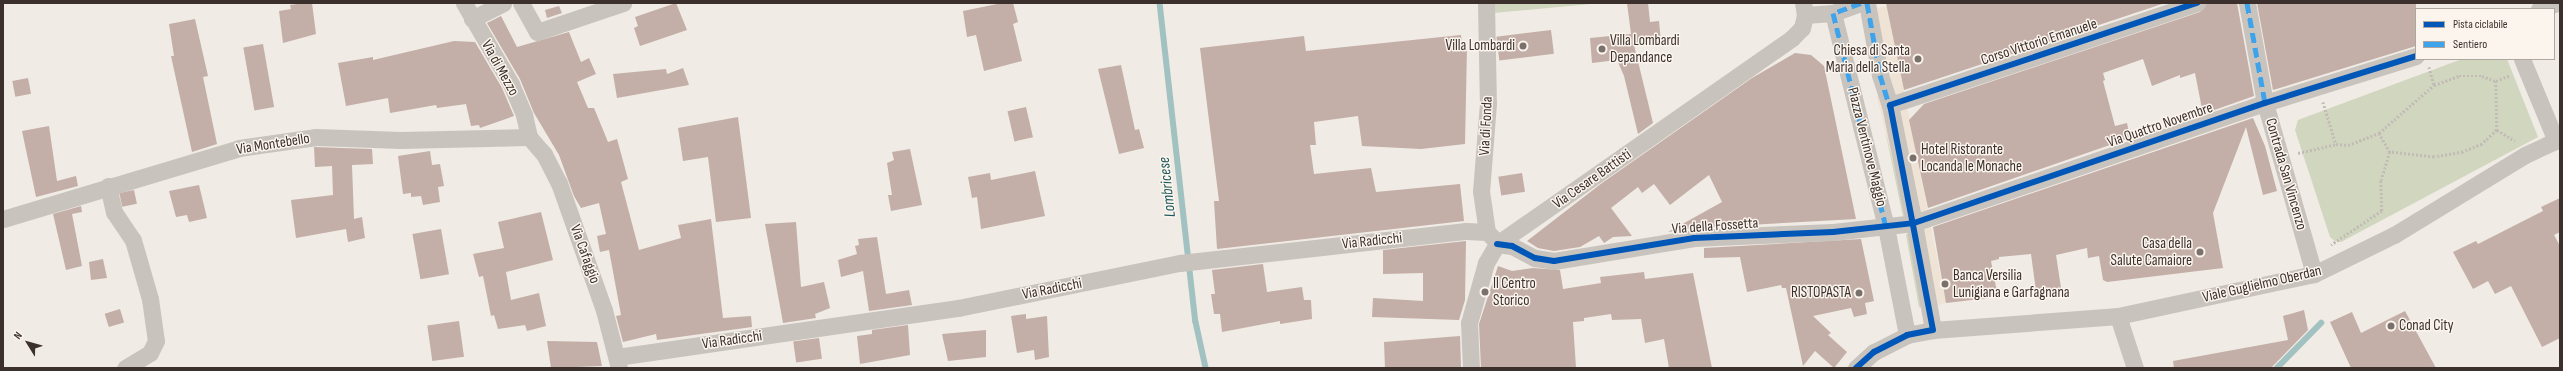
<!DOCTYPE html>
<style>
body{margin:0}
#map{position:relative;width:2563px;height:371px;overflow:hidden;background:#f0ebe5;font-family:"Sofia Sans Condensed",sans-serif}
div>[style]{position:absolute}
.green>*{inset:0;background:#d1d6bf}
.plaza>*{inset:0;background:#eee3d5}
.stream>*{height:5.5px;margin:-2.75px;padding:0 2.75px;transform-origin:2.75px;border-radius:2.75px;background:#a1c2c1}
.building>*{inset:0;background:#c3afa7;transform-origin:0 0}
.path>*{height:2.5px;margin-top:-1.25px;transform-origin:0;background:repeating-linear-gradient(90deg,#c2bbb6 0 2px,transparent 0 4px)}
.minor>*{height:17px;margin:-8.5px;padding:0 8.5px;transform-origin:8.5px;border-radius:8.5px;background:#c9c3be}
.quiet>*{height:5px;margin-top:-2.5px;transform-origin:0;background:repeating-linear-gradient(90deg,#3fa3eb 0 10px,transparent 0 15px)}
.cycleway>*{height:6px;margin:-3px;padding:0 3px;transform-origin:3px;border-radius:3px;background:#0057b8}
.dots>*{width:11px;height:11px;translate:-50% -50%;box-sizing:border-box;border:2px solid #fbf5ee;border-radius:50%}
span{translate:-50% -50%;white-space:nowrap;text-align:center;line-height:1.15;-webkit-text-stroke:3px #fbf5ee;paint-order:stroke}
.poi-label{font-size:15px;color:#3b302b}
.left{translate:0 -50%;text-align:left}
.right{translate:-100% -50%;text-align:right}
.street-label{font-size:15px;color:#3b302b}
.water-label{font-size:16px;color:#1f5a5e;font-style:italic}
.frame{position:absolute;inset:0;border:4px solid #3b302b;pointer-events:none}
.legend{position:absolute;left:2415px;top:8px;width:140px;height:52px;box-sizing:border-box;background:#fbf5ee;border:1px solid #aea6a0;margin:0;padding:5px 7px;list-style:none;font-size:12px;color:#3b302b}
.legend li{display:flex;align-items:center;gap:8px;height:20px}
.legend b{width:20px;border:1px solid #aea6a0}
.north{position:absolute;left:8px;top:323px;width:40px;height:40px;-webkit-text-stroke:3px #fbf5ee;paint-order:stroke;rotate:307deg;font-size:11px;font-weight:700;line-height:16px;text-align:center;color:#3b302b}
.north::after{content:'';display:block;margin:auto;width:14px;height:18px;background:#3b302b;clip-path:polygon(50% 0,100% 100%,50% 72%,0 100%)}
</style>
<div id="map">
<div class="green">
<div style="clip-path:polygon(1493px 3px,1602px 3px,1493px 13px)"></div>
<div style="clip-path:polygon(2462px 59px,2507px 59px,2538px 137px,2341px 242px,2335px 241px,2330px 237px,2295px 130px,2298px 120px)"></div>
<div style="clip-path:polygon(1888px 133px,1906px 216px,1903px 217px,1886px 135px)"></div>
<div style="clip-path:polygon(1908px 233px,1923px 309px,1919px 307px,1906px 235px)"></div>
</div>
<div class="plaza">
<div style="clip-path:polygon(1887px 6px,1946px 303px,1923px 309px,1906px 216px,1877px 97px,1879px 95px,1862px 12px)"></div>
</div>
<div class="stream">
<div style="left:1160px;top:3px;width:321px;rotate:83.6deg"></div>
<div style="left:1196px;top:322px;width:47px;rotate:77.7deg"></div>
<div style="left:2277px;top:368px;width:63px;rotate:-45.6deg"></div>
</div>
<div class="building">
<div style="clip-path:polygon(305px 3px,312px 3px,316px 34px,283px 43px,279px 11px,291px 9px,290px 5px)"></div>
<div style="clip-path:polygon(676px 3px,687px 30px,640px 46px,634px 28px,638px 26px,635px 17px)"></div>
<div style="clip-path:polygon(1002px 3px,1013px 3px,1018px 22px,1013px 24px,1022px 61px,984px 71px,976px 35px,967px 37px,963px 11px)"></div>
<div style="clip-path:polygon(1627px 3px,1648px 3px,1650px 22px,1659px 21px,1661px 42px,1634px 45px,1653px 123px,1638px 134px,1624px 76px,1617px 60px,1592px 63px,1590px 38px,1631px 34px)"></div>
<div style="clip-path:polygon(1886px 3px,2165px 3px,1904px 90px)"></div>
<div style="clip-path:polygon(2207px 3px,2237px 3px,2254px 96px,2203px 114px,2195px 73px,2180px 78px,2180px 75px,2152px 86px,2143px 59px,2103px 73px,2105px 80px,2103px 81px,2115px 126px,2127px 123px,2130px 138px,1928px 208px,1909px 120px,1924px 104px,2200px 12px)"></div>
<div style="clip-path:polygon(2257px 3px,2416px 3px,2416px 46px,2273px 90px)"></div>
<div style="clip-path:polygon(559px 6px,562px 13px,547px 18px,545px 10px)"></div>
<div style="clip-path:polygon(501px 16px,517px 47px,569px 32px,581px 62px,589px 58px,596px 74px,577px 82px,588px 108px,594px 108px,608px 142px,617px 139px,628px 179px,621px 182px,639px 250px,681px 238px,678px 225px,711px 219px,723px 318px,751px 316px,752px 327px,657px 340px,656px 334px,623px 342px,616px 316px,621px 315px,609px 250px,600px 252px,597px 236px,606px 234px,599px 203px,581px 208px,574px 196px,559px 155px,534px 113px,520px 79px,487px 23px)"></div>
<div style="clip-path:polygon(195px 19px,208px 76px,203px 77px,217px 144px,192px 152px,171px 56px,174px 56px,169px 24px)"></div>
<div style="left:1551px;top:30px;width:24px;height:55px;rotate:83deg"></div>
<div style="clip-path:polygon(1461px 35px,1462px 47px,1467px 47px,1465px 144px,1421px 149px,1362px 146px,1358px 116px,1314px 122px,1316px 145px,1310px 145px,1314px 174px,1371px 168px,1376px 192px,1460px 184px,1464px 221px,1217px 249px,1214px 201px,1219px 201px,1200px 48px,1304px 36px,1306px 51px)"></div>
<div style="clip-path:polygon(454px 41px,475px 42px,502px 88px,514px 116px,480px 128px,479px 125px,471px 126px,466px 104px,437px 108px,436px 105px,390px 113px,388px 98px,346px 106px,338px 63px,373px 57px,373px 60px)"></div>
<div style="left:263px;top:44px;width:64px;height:20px;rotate:80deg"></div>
<div style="clip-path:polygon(1795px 53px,1811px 55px,1824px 66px,1856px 219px,1694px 228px,1668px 232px,1722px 202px,1709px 175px,1670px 205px,1654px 184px,1642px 193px,1638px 187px,1611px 208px,1632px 236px,1613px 237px,1604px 243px,1599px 236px,1580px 247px,1554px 251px,1538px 248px,1527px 241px,1602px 183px,1752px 78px)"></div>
<div style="clip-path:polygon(1121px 65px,1135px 130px,1139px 129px,1144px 148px,1119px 154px,1098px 69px)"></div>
<div style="clip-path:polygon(683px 68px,689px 85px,617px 98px,613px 74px,666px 69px,667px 74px)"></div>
<div style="left:28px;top:78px;width:16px;height:16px;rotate:79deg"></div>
<div style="left:1026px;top:107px;width:31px;height:19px;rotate:77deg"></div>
<div style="clip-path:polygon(738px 117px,751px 218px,716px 222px,708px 157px,683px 161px,678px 128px)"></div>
<div style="clip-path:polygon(2253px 118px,2265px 146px,2277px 191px,2263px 195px,2246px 127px,2213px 213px,2223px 268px,2107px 282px,2103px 280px,2099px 256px,2088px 258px,2087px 248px,2056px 255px,2061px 288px,2036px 291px,2031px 254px,1999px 257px,1999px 259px,1991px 261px,1998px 297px,1946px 303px,1933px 227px)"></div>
<div style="clip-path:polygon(49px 126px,57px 181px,76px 176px,78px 186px,36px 197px,22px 131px)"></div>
<div style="clip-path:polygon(314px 147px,372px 149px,373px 164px,352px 165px,354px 219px,362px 217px,365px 238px,348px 242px,346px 229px,296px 238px,291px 200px,333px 195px,332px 166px,315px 167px)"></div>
<div style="clip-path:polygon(910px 149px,922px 205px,891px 211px,888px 195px,892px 195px,887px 163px,894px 160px,892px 152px)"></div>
<div style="clip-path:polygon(430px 151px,432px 165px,440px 164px,444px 186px,438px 187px,440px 202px,423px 205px,421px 196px,411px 197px,411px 193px,403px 194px,398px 156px)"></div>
<div style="clip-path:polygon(1035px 171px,1045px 216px,981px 229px,977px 197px,972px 198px,968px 177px,990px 173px,991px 180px)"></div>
<div style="left:1522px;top:173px;width:19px;height:24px;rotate:81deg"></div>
<div style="clip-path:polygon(199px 185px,207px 218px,189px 222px,187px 215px,176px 217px,169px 191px)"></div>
<div style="left:134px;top:190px;width:14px;height:15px;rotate:78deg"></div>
<div style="clip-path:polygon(2560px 198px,2560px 232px,2554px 235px,2560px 246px,2560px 338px,2542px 347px,2511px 286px,2495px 294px,2488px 281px,2473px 289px,2453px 252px,2476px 241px,2478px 244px,2543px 211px,2541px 207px)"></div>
<div style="clip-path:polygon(81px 206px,82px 212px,72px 214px,82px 266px,66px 270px,53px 214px)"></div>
<div style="clip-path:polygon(541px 212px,553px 260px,506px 272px,511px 300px,539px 293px,546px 326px,527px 331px,525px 325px,498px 329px,494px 315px,491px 316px,483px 276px,479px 277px,473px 254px,504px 248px,498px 222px)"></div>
<div style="clip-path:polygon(796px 222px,801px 287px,824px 282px,830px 308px,815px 314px,816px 318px,783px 323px,765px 224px)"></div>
<div style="left:441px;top:229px;width:46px;height:29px;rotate:80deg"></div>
<div style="clip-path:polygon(877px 237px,886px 294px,909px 290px,912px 305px,869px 311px,863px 271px,841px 277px,838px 260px,857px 254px,855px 246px,859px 245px,858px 239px)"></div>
<div style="clip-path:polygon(1861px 239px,1874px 301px,1865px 303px,1867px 314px,1854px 317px,1851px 308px,1813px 316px,1831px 333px,1828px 335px,1847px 352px,1834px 368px,1815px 351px,1803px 366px,1786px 288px,1782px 288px,1781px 285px,1747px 292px,1740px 257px,1704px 258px,1704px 248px)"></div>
<div style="clip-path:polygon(1466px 241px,1465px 300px,1459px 320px,1372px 317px,1373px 298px,1423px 301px,1423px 273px,1383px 274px,1383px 250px)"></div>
<div style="clip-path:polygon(103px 259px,107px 278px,91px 280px,89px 262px)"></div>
<div style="clip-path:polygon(1263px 264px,1267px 292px,1302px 287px,1304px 300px,1311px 300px,1312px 319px,1280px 324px,1280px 321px,1222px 332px,1220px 314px,1214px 314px,1211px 294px,1215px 294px,1212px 270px)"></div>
<div style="clip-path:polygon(1498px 266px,1512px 271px,1533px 268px,1560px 270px,1563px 289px,1601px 283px,1600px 277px,1644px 272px,1645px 279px,1693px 273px,1712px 368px,1669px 368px,1664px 339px,1645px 343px,1641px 319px,1612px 320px,1611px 314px,1584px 318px,1584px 321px,1573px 322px,1576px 368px,1481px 368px,1479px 324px)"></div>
<div style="left:120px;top:309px;width:14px;height:16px;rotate:73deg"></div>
<div style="clip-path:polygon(2304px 310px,2308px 330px,2271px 368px,2174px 368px,2173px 361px,2288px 340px,2283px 316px)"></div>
<div style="clip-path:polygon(2405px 311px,2436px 368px,2351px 368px,2330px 322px,2352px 312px,2361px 333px)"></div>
<div style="clip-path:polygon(1026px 314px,1026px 319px,1047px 316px,1049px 357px,1035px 360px,1034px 350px,1017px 353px,1011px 316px)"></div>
<div style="left:459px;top:321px;width:36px;height:32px;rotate:82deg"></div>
<div style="clip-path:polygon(908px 325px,910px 355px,860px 364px,857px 336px,872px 334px,872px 330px)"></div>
<div style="clip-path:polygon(986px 330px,986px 357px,948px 361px,942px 334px)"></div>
<div style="clip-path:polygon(1460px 336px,1461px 368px,1385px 368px,1384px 342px)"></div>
<div style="left:819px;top:338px;width:21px;height:26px;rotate:82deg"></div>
<div style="clip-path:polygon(547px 341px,597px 342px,602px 366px,551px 368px)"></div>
</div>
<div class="path">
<div style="left:2429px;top:67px;width:19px;rotate:74deg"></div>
<div style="left:2496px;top:81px;width:15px;rotate:-23deg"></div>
<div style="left:2323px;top:102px;width:44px;rotate:72.8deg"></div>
<div style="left:2336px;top:144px;width:12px;rotate:5deg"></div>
<div style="left:2348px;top:145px;width:33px;rotate:-21deg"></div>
<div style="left:2379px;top:133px;width:22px;rotate:60deg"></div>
<div style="left:2390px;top:152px;width:30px;rotate:107deg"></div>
<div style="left:2381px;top:181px;width:30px;rotate:88deg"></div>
<div style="left:2382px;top:211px;width:61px;rotate:146.3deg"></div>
<div style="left:2497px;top:130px;width:21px;rotate:31deg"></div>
<div style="left:2379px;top:133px;width:73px;rotate:-41.1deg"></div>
<div style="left:2434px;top:85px;width:27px;rotate:-20deg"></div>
<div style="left:2459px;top:76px;width:23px"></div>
<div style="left:2482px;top:76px;width:15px;rotate:20deg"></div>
<div style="left:2496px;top:81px;width:49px;rotate:88.8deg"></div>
<div style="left:2497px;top:130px;width:21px;rotate:137deg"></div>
<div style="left:2482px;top:144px;width:21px;rotate:157deg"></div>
<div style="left:2463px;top:152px;width:29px;rotate:170deg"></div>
<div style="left:2434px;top:157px;width:44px;rotate:-173.5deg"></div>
<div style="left:2298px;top:153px;width:39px;rotate:-13deg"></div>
<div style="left:2490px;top:368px;width:1px"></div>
</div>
<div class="minor">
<div style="left:464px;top:3px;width:94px;rotate:59.9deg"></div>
<div style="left:511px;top:84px;width:34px;rotate:67deg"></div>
<div style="left:524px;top:115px;width:23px;rotate:77deg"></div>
<div style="left:521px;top:3px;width:33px;rotate:61deg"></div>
<div style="left:537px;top:32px;width:91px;rotate:-18.6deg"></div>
<div style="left:1486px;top:3px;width:100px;rotate:88.9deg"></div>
<div style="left:1488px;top:103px;width:88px;rotate:94.5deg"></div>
<div style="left:1481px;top:191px;width:41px;rotate:81.7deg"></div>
<div style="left:1487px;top:232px;width:10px;rotate:45deg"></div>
<div style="left:1867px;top:3px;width:73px;rotate:79.8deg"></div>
<div style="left:1880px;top:75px;width:32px;rotate:72deg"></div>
<div style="left:1890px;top:105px;width:120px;rotate:78.5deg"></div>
<div style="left:1914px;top:223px;width:109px;rotate:79.9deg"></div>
<div style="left:2247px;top:3px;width:102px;rotate:79.8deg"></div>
<div style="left:2265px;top:103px;width:178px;rotate:74deg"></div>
<div style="left:2539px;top:9px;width:19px;rotate:-18deg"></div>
<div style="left:1833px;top:13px;width:220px;rotate:76.1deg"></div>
<div style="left:1886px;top:227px;width:110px;rotate:79deg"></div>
<div style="left:1805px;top:15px;width:28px;rotate:-4deg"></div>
<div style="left:1833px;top:13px;width:30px;rotate:-20deg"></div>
<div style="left:472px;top:19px;width:35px;rotate:-27deg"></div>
<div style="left:2522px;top:59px;width:89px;rotate:67.5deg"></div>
<div style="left:1890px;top:105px;width:324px;rotate:-18.4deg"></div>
<div style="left:108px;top:186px;width:27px;rotate:77deg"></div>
<div style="left:114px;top:212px;width:34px;rotate:56deg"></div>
<div style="left:133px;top:240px;width:61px;rotate:73.9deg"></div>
<div style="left:150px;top:299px;width:42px;rotate:81.9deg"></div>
<div style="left:156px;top:341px;width:13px;rotate:117deg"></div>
<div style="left:150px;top:353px;width:29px;rotate:149deg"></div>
<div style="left:3px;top:219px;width:246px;rotate:-16.7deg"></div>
<div style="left:239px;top:148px;width:78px;rotate:-8.1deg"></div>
<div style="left:316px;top:137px;width:85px;rotate:2deg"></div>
<div style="left:401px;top:140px;width:128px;rotate:-1.3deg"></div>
<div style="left:529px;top:137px;width:23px;rotate:49deg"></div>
<div style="left:544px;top:154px;width:33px;rotate:63deg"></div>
<div style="left:559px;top:183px;width:135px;rotate:70.5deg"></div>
<div style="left:604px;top:310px;width:60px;rotate:75.5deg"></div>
<div style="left:1497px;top:244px;width:15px;rotate:8deg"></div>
<div style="left:1512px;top:246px;width:26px;rotate:28deg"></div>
<div style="left:1535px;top:258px;width:19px;rotate:9deg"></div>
<div style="left:1554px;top:261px;width:142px;rotate:-9.3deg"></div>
<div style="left:1694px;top:238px;width:139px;rotate:-2.5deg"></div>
<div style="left:1833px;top:232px;width:81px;rotate:-6.3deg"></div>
<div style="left:1914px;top:223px;width:371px;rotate:-18.9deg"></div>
<div style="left:2265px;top:103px;width:158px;rotate:-17.3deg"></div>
<div style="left:2118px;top:316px;width:55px;rotate:71.9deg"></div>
<div style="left:617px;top:357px;width:345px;rotate:-8.2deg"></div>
<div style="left:958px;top:308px;width:227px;rotate:-11.5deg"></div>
<div style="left:1180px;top:263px;width:288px;rotate:-6.4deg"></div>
<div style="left:1466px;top:231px;width:21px;rotate:3deg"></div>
<div style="left:1471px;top:368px;width:45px;rotate:-92.5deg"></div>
<div style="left:1469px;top:323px;width:62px;rotate:-74.2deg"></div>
<div style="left:1486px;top:263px;width:22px;rotate:-60deg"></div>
<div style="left:1497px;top:244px;width:360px;rotate:-34.9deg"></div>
<div style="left:1792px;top:38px;width:14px;rotate:-45deg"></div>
<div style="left:1802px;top:28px;width:13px;rotate:-77deg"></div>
<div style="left:1805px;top:15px;width:12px;rotate:-99deg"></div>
<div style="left:1856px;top:368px;width:24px;rotate:-42deg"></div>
<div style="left:1874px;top:352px;width:37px;rotate:-27deg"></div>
<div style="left:1907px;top:335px;width:26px;rotate:-11deg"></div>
<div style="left:1933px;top:330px;width:186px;rotate:-4.3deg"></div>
<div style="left:2118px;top:316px;width:200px;rotate:-12.1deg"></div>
<div style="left:2314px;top:274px;width:89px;rotate:-26deg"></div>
<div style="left:2394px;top:235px;width:153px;rotate:-31.4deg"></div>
<div style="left:2525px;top:155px;width:38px;rotate:-25deg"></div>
</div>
<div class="quiet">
<div style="left:1861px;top:3px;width:30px;rotate:160deg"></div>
<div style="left:1833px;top:13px;width:220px;rotate:76.1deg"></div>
<div style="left:1867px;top:3px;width:73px;rotate:79.8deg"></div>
<div style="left:1880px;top:75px;width:34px;rotate:73deg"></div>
<div style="left:2247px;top:3px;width:102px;rotate:79.8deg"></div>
</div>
<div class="cycleway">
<div style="left:1497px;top:244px;width:15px;rotate:8deg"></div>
<div style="left:1512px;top:246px;width:26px;rotate:28deg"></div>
<div style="left:1535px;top:258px;width:19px;rotate:9deg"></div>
<div style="left:1554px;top:261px;width:142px;rotate:-9.3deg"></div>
<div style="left:1694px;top:238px;width:139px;rotate:-2.5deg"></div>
<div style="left:1833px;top:232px;width:81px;rotate:-6.3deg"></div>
<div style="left:1914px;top:223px;width:371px;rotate:-18.9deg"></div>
<div style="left:2265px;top:103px;width:158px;rotate:-17.3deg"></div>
<div style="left:1856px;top:368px;width:24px;rotate:-42deg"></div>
<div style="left:1874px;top:352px;width:37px;rotate:-27deg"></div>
<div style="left:1907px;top:335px;width:26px;rotate:-11deg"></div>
<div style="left:1933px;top:330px;width:229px;rotate:-100.8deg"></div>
<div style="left:1890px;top:105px;width:324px;rotate:-18.4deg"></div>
</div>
<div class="dots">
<div style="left:1523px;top:46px;background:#7a716c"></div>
<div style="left:1602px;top:49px;background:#7a716c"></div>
<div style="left:1918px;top:59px;background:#7a716c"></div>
<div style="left:1913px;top:158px;background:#7a716c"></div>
<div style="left:2200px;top:252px;background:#7a716c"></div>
<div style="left:1945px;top:284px;background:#7a716c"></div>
<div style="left:1485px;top:292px;background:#7a716c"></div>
<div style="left:1859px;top:293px;background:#7a716c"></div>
<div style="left:2391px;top:326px;background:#7a716c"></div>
</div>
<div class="poi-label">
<span class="left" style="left:1610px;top:49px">Villa Lombardi<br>Depandance</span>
<span class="right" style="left:1515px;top:46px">Villa Lombardi</span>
<span class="right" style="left:1910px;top:59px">Chiesa di Santa<br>Maria della Stella</span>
<span class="left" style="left:1921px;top:158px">Hotel Ristorante<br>Locanda le Monache</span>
<span class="right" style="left:2192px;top:252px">Casa della<br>Salute Camaiore</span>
<span class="left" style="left:1953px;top:284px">Banca Versilia<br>Lunigiana e Garfagnana</span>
<span class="left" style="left:1493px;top:292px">Il Centro<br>Storico</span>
<span class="right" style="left:1851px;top:293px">RISTOPASTA</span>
<span class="left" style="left:2399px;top:326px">Conad City</span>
</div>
<div class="street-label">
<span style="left:2039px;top:42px;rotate:-18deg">Corso Vittorio Emanuele</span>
<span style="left:500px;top:68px;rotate:61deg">Via di Mezzo</span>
<span style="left:2160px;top:125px;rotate:-19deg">Via Quattro Novembre</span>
<span style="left:1486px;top:126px;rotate:-87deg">Via di Fonda</span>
<span style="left:273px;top:144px;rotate:-9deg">Via Montebello</span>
<span style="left:1867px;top:147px;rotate:76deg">Piazza Ventinove Maggio</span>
<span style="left:2286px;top:174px;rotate:74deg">Contrada San Vincenzo</span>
<span style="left:1592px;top:179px;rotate:-35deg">Via Cesare Battisti</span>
<span style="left:1715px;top:226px;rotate:-4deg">Via della Fossetta</span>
<span style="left:1372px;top:241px;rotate:-6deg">Via Radicchi</span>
<span style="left:585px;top:254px;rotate:70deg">Via Cafaggio</span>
<span style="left:2262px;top:284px;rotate:-13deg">Viale Guglielmo Oberdan</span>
<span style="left:1052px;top:289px;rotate:-11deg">Via Radicchi</span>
<span style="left:732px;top:340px;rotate:-8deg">Via Radicchi</span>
</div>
<div class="water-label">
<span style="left:1168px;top:187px;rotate:-96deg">Lombricese</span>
</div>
<div class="frame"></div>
<ul class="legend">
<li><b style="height:5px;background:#0057b8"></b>Pista ciclabile</li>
<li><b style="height:5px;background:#3fa3eb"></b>Sentiero</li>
</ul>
<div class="north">N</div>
</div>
